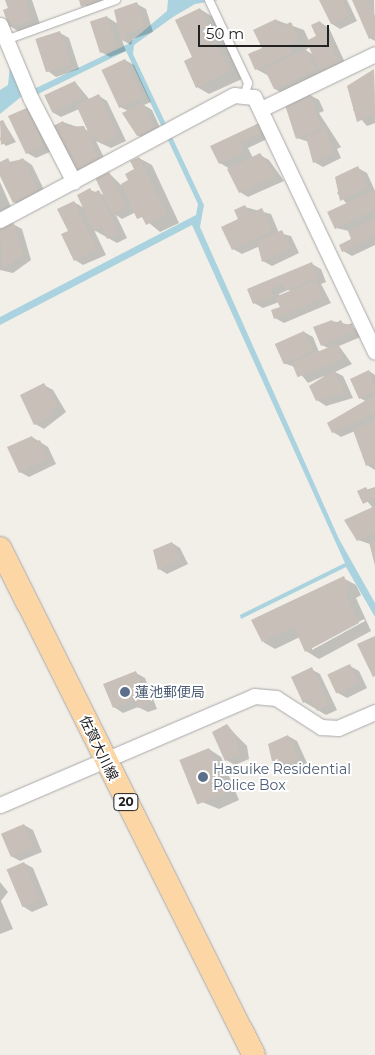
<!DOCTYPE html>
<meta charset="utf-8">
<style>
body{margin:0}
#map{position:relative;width:375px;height:1055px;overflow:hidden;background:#f2efe9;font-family:Montserrat,"Noto Sans JP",sans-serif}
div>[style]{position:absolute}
.water>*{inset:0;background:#aad3df}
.shadow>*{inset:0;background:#0003}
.building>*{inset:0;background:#c7bfb8;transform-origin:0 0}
.roads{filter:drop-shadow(0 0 1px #a9a9a9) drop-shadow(0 0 1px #a9a9a9)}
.service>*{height:8px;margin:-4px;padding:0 4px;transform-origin:4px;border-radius:4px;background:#fff}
.minor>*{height:15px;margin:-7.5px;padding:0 7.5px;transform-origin:7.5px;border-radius:7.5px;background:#fff}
.primary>*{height:22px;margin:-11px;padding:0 11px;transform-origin:11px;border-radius:11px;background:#fcd6a4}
.dots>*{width:14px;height:14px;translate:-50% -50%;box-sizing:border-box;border:2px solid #fff;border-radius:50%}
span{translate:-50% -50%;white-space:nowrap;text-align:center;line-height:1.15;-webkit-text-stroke:4px #fff;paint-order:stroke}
.shield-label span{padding:1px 4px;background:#fff;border:1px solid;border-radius:4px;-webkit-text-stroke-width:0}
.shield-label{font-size:12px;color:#222;font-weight:700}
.service-label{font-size:14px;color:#4e5e75}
.left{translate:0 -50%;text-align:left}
.street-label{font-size:14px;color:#222}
.scale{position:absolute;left:198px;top:25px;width:131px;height:22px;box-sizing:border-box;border:2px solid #222;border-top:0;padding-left:6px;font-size:15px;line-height:18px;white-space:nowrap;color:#222;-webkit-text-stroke:4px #fff;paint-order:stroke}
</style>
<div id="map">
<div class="water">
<div style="clip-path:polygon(168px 0,219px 0,195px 4px,173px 17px,134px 45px,133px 54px,204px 205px,200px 227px,339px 539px,375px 603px,375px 617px,346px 567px,241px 619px,240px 615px,345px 563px,192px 225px,0 325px,0 317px,196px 215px,198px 204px,126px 51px,38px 94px,22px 96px,0 114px,0 90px,8px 85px,10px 66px,18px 85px,36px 88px,128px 44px,167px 11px)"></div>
</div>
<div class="shadow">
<div style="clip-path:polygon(7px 0,32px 0,40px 24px,19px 32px,10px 26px)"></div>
<div style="clip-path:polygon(80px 0,110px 0,91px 11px)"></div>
<div style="clip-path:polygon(321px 0,347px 0,357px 21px,340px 29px,332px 24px)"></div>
<div style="clip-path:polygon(354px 0,374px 0,375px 41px,370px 38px)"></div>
<div style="clip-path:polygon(137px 4px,146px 9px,153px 32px,133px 39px,131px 45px,122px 40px,126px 51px,110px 57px,101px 52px,107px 17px,118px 24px)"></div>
<div style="clip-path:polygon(200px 9px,213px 17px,242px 79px,209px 94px,197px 87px,194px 58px)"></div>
<div style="clip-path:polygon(evenodd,276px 20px,304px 30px,309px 41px,318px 37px,320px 22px,329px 28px,347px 67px,330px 75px,322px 71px,324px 75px,284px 94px,275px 89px,269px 76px,256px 69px,276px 20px,310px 47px,314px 55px,305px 50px,310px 47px)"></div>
<div style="clip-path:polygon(60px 33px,69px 38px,79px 69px,56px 77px,48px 71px)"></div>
<div style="clip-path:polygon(125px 60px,134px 65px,151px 102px,144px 105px,152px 110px,162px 132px,146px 140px,137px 135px,128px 111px,120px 107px)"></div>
<div style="clip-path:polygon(374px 71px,375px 123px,367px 126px,353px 110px)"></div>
<div style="clip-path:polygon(75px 82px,90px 100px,99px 96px,107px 101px,126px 141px,111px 148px,96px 141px,107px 164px,84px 175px,75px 169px,63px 122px,89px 131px,79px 109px,61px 117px,52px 112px)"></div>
<div style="clip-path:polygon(310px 95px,319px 100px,324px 111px,319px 113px,341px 147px,337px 149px,341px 158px,323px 167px,314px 162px,309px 142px,297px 138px)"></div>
<div style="clip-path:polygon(29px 108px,52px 151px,36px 158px,27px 153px)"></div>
<div style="clip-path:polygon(3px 121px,16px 142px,6px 146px,0 140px)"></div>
<div style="clip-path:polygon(259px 125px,271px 137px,248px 148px,253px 158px,260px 155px,269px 160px,284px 181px,248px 197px,240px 192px,230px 169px,220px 163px,212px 147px)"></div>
<div style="clip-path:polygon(139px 158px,152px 165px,179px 223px,160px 232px,136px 212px,122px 219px,116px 215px,127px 238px,117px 243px,94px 230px,106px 255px,83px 265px,75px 260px,69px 231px,74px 202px,84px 208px,90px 190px,104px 195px,109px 173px,121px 185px,130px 181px)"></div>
<div style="clip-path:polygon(23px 159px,32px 165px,47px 196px,23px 207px,14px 202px,0 164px)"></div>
<div style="clip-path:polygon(358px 168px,367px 173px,375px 191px,375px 245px,352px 256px,343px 251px,353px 240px,349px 231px,336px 228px,347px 204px,337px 193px)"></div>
<div style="clip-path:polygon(0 182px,11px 207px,0 212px)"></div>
<div style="clip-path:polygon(245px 207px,271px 214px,279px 233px,291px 236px,299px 253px,272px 266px,263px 261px,260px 246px,242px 254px,233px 249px)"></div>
<div style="clip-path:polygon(13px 224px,22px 229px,31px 260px,13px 273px,0 270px,0 230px)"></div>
<div style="clip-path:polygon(evenodd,312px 264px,321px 269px,326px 282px,321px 284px,331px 303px,284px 323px,275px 318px,281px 307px,279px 302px,263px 308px,254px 303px,249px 290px,312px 264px,288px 290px,291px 291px,280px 296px,279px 294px,288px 290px)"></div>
<div style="clip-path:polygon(332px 321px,351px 325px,363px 336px,339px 346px,352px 364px,335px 372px,343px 376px,353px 398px,326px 406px,317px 400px,324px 376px,308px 383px,295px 367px,283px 363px,304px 332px,313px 337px,319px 352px,328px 348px,322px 345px)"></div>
<div style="clip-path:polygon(369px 371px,375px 375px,375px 470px,367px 465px,355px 431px,341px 437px,333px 432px,367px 402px,360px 398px)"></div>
<div style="clip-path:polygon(44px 385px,53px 390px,66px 412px,44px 429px,35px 424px)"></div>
<div style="clip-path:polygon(32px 437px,48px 447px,56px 464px,29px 477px,20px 472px)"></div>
<div style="clip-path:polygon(375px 487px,375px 558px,370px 544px,358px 540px,373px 508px,359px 492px)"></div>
<div style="clip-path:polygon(172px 543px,180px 548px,188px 564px,167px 574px,159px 569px)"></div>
<div style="clip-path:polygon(evenodd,343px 578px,356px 585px,361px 595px,356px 598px,371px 631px,319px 659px,306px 651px,300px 637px,275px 649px,263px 642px,343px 578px,364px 619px,365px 621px,312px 650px,312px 647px,364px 619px)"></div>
<div style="clip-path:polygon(350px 666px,359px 671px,367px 688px,347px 698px,338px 693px)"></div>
<div style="clip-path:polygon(311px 669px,320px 674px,337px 710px,326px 715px,304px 702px)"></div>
<div style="clip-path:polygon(136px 673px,145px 678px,157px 709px,148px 712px,138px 707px,123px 713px,114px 707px)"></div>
<div style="clip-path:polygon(227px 726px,247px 746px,249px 759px,235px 765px,226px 760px)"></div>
<div style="clip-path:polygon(288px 736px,297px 741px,307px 763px,284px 774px,272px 762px)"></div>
<div style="clip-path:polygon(209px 749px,221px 757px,239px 800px,219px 809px,197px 800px)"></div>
<div style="clip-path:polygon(24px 825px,33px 830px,42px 852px,20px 861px,11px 856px)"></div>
<div style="clip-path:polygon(24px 863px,33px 868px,48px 905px,32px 912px,24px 907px)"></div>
<div style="clip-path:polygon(0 882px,8px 892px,1px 901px,13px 929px,0 934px)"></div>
</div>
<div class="building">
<div style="clip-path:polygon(5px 0,25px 0,32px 20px,9px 27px,3px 10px,8px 8px)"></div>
<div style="clip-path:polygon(79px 0,99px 0,81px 7px)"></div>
<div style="clip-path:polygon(319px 0,342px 0,349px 16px,331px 24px)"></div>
<div style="clip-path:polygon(352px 0,368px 0,375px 16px,375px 36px,369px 39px)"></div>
<div style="clip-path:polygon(137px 2px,145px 27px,125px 34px,127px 39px,121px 41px,114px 10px)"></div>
<div style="clip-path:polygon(200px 8px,230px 71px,196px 88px,184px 61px,192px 57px,175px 20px)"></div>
<div style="left:107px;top:16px;width:33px;height:18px;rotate:72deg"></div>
<div style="clip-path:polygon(276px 19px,280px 27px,291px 22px,299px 39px,288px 45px,292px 53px,255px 70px,248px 54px,262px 48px,253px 30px)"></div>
<div style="clip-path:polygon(320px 21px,339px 62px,320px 71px,306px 41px,316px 36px,311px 25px)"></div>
<div style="left:60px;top:31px;width:35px;height:26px;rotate:72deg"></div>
<div style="left:306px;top:49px;width:23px;height:46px;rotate:65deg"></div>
<div style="left:125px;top:59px;width:42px;height:26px;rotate:65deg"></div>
<div style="clip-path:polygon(374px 69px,375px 114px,357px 122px,347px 86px)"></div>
<div style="left:75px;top:81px;width:19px;height:34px;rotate:65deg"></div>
<div style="clip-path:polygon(310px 93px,321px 128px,296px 139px,285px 105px)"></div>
<div style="clip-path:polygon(99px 94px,118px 136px,102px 144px,98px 137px,92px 140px,76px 105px)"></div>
<div style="clip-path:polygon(143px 103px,154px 127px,137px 136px,122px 113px)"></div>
<div style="clip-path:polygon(29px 107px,43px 146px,26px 154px,8px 116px)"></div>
<div style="clip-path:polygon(3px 120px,12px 139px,1px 145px,0 121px)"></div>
<div style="clip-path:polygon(63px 121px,66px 127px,84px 126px,99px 159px,74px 170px,53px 126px)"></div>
<div style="clip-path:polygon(259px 123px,263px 132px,240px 143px,244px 152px,219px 164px,210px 146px)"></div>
<div style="clip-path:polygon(326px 128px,333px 153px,313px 163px,306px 137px)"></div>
<div style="clip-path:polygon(260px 153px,276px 176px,239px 193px,227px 169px)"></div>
<div style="clip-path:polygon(139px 157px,167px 215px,146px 225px,142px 217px,137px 219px,121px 184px,128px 180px,125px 174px,134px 169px,130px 161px)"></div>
<div style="clip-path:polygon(8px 158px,11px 164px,23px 158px,38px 191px,13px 203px,0 176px,0 162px)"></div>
<div style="clip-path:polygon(358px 166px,368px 188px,340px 201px,335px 177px)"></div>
<div style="left:109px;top:172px;width:40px;height:15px;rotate:65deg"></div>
<div style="clip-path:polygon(90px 188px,93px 193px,99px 190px,119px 233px,107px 239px,102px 228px,94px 232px,77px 195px)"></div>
<div style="clip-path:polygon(375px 190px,374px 210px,335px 229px,327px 212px)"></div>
<div style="clip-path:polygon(74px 201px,97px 249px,74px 261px,61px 234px,68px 231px,57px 209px)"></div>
<div style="clip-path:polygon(245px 205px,249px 214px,262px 208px,272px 231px,232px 250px,221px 227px,238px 219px,234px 210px)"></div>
<div style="clip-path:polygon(375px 218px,375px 236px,342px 252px,339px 245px,351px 239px,348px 231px)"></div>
<div style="clip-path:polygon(13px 222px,23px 255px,3px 269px,0 228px)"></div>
<div style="clip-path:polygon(282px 230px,291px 248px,262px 262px,257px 242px)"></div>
<div style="clip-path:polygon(312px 262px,318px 277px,286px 290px,283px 283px,271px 289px,274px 296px,253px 304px,247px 289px)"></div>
<div style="clip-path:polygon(316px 280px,323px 298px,274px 319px,271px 310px,280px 307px,275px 297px)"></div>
<div style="clip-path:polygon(332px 320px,334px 324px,341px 320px,344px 326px,352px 323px,355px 331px,321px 346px,313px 327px)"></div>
<div style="left:304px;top:331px;width:22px;height:32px;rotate:66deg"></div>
<div style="left:337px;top:344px;width:16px;height:49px;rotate:68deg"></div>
<div style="clip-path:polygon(334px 370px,345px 393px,316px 401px,309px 386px)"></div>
<div style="clip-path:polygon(369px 370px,375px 391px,359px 399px,350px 379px)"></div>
<div style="clip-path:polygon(44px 383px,58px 407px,49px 411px,52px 416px,34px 425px,20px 395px)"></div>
<div style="clip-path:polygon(375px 395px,375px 413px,332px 433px,327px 423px)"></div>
<div style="clip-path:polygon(375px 420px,375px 462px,366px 466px,353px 430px)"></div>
<div style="clip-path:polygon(32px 436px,35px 442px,40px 440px,48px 459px,19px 473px,7px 447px)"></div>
<div style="clip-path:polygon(366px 487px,368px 491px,375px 488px,375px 498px,363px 504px,357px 491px)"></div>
<div style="clip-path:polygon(375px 506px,375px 533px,357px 541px,344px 520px)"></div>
<div style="clip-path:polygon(375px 539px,375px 566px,369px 542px)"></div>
<div style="clip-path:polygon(172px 542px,180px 559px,158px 570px,153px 550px)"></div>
<div style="clip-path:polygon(344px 576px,349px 588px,344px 591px,359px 623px,305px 652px,294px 627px,262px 642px,251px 620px)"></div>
<div style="clip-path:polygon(375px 636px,375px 676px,373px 677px,357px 644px)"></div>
<div style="left:350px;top:664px;width:21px;height:25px;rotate:65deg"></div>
<div style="clip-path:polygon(312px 667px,329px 705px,317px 711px,311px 699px,303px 703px,291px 677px)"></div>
<div style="clip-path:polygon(136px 671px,149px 704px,138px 708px,135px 700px,113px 708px,103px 684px)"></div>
<div style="clip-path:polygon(227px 724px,240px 741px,236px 743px,241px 754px,225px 761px,212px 732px)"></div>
<div style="clip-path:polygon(288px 735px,299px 758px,274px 770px,268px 744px)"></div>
<div style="left:209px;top:748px;width:48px;height:32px;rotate:68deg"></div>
<div style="left:24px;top:824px;width:25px;height:25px;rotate:67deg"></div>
<div style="left:24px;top:862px;width:41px;height:19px;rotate:67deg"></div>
</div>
<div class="roads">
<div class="service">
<div style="left:209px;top:0;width:92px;rotate:64.8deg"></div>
<div style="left:248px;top:83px;width:11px;rotate:105deg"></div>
<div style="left:6px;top:40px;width:117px;rotate:-20deg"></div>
</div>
<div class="minor">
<div style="left:0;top:25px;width:80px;rotate:67.3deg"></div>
<div style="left:31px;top:99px;width:93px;rotate:62.6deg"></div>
<div style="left:263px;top:108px;width:124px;rotate:-25.7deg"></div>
<div style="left:0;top:220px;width:265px;rotate:-28.1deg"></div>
<div style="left:234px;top:95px;width:20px;rotate:6deg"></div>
<div style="left:254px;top:97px;width:282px;rotate:64.6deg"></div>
<div style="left:0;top:805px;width:276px;rotate:-23.2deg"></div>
<div style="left:254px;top:696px;width:22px;rotate:5deg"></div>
<div style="left:276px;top:698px;width:54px;rotate:32.8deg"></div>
<div style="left:321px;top:727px;width:17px;rotate:3deg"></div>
<div style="left:338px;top:728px;width:40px;rotate:-23.4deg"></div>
</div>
<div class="primary">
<div style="left:0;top:548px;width:567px;rotate:63.39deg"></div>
</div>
</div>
<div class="dots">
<div style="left:125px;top:692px;background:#5c6f8a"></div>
<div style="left:203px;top:777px;background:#5c6f8a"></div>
</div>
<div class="shield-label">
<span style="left:126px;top:802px">20</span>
</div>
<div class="service-label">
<span class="left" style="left:135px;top:692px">蓮池郵便局</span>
<span class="left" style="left:213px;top:777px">Hasuike Residential<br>Police Box</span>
</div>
<div class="street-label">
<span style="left:99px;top:748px;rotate:64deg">佐賀大川線</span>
</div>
<div class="scale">50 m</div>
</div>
